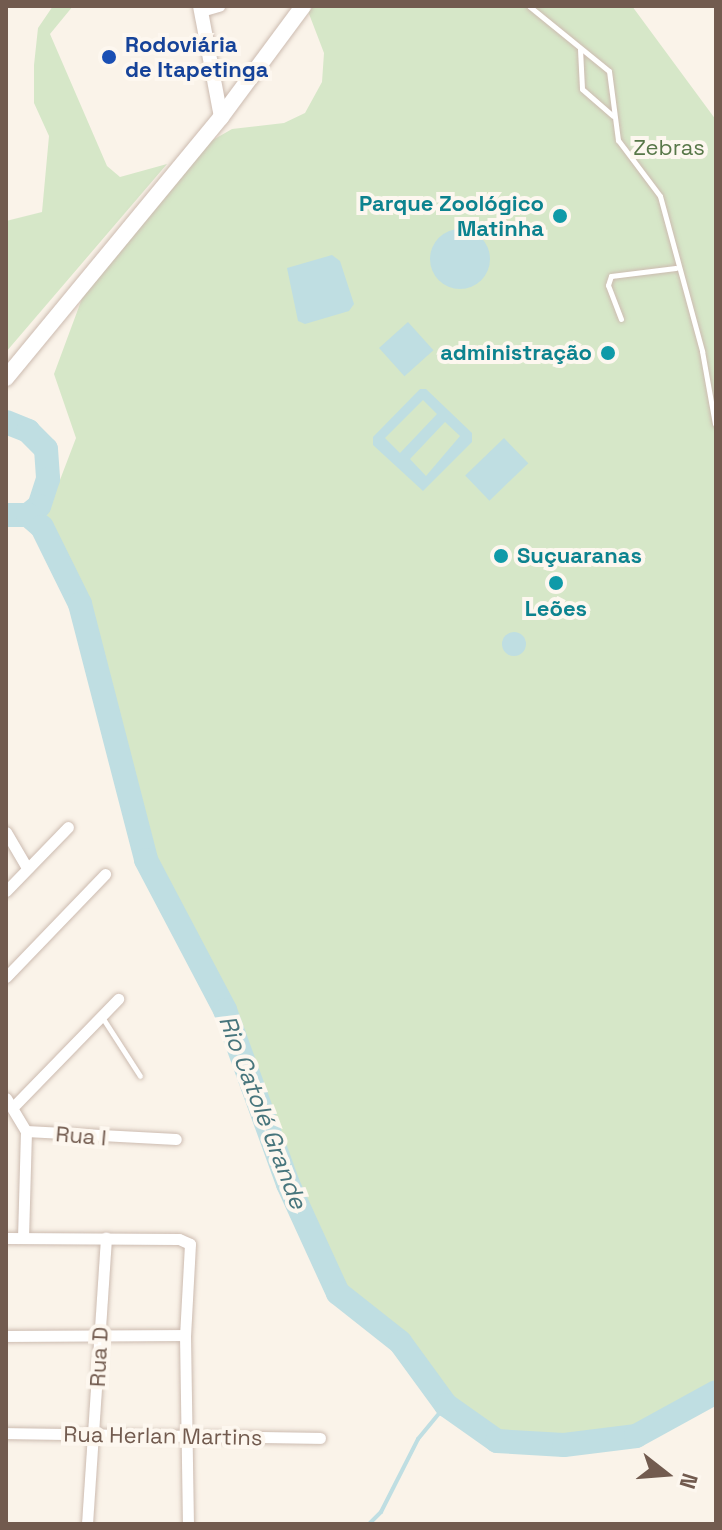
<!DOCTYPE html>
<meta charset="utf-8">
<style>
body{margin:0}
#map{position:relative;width:722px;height:1530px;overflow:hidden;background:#faf3e9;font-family:"Space Grotesk",sans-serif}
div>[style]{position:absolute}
.green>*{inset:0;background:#d6e7c8}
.water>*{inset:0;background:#bfdee2;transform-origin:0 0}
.round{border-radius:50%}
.stream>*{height:4px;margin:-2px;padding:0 2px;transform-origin:2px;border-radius:2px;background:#bfdee2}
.river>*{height:24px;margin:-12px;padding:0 12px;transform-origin:12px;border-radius:12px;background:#bfdee2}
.roads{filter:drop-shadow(0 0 2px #ccbbb0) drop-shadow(0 0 2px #ccbbb0)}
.service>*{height:5px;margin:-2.5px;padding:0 2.5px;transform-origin:2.5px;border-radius:2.5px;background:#fff}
.minor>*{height:11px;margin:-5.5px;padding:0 5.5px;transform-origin:5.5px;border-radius:5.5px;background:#fff}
.tertiary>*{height:14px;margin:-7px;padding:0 7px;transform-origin:7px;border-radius:7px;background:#fff}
.secondary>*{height:16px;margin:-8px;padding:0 8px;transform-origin:8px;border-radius:8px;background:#fff}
.dots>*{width:22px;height:22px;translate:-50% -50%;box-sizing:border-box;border:4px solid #fdf7ef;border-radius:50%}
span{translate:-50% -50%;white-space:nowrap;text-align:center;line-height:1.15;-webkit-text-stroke:8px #fdf7ef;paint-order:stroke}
.transit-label{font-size:22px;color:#164399;font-weight:700}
.left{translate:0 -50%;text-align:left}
.park-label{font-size:22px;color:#577748}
.culture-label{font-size:22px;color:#0d838f;font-weight:700}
.right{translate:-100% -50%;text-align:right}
.street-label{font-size:22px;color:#725b4f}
.water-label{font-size:24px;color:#47757c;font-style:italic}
.frame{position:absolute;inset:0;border:8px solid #725b4f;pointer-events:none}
.north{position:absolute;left:626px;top:1434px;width:80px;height:80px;-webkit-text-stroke:6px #fdf7ef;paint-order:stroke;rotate:107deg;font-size:22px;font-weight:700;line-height:32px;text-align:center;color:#725b4f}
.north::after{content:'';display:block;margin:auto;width:28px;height:36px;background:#725b4f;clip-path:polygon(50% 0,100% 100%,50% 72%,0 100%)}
</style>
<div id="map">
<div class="green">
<div style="clip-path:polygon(53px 6px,73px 6px,50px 34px,107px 166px,120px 177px,167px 164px,6px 352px,6px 221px,42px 212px,49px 136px,34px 103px,34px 65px,38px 28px)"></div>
<div style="clip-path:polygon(306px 6px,632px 6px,716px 120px,716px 1392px,636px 1436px,564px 1445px,497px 1441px,446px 1405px,400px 1342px,338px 1293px,288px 1184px,225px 1010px,146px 860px,80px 604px,42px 527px,76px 438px,54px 374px,87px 285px,199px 148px,232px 129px,284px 123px,305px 113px,322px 82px,324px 53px)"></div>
</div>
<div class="water">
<div class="round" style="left:430px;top:229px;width:60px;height:60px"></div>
<div style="clip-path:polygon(332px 255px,340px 261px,354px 304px,349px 311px,305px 324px,298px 321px,287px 268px)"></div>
<div style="left:408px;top:322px;width:38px;height:39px;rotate:48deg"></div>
<div style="clip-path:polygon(evenodd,420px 389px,426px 389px,472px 433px,472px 442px,423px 491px,373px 445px,373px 437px,420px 389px,423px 400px,437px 414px,400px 453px,385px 438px,423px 400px,420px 389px,445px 422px,460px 436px,426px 476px,410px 459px,445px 422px)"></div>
<div style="left:504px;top:438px;width:35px;height:54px;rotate:46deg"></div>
<div class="round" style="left:502px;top:632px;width:24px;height:24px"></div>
</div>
<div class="stream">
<div style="left:369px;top:1524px;width:17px;rotate:-45deg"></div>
<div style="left:381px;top:1512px;width:82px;rotate:-63.1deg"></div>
<div style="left:418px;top:1439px;width:44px;rotate:-50.5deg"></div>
</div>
<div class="river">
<div style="left:6px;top:422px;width:24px;rotate:22deg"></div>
<div style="left:28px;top:431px;width:25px;rotate:45deg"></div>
<div style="left:46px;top:449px;width:30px;rotate:86deg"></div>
<div style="left:48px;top:479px;width:28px;rotate:108deg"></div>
<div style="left:39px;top:506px;width:14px;rotate:141deg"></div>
<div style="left:6px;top:515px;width:22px"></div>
<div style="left:28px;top:515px;width:18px;rotate:41deg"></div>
<div style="left:42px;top:527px;width:86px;rotate:63.7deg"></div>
<div style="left:80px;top:604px;width:264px;rotate:75.5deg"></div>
<div style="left:146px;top:860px;width:170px;rotate:62.2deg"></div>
<div style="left:225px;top:1010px;width:185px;rotate:70.1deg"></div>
<div style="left:288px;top:1184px;width:120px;rotate:65.4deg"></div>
<div style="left:338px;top:1293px;width:79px;rotate:38.3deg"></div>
<div style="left:400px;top:1342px;width:78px;rotate:53.9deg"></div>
<div style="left:446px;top:1405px;width:62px;rotate:35.2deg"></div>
<div style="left:497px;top:1441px;width:67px;rotate:3.4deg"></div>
<div style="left:564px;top:1445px;width:73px;rotate:-7.1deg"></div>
<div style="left:636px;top:1436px;width:91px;rotate:-28.8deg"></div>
</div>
<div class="roads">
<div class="service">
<div style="left:529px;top:6px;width:103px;rotate:39.1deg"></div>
<div style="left:609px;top:71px;width:70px;rotate:82.6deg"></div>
<div style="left:618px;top:140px;width:70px;rotate:53.1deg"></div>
<div style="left:660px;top:196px;width:161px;rotate:74.8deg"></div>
<div style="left:702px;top:351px;width:74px;rotate:79.9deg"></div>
<div style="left:580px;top:49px;width:40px;rotate:87.1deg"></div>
<div style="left:582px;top:89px;width:41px;rotate:41.1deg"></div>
<div style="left:621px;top:319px;width:36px;rotate:-111deg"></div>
<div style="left:608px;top:285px;width:9px;rotate:-72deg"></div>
<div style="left:611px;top:276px;width:65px;rotate:-7deg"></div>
<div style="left:102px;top:1017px;width:70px;rotate:57.2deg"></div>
</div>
<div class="minor">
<div style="left:201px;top:11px;width:19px;rotate:-16deg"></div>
<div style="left:6px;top:832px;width:42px;rotate:59.7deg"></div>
<div style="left:6px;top:891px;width:89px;rotate:-45.9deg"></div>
<div style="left:6px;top:977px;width:143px;rotate:-46.1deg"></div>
<div style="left:6px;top:1098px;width:39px;rotate:59deg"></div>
<div style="left:26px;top:1131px;width:106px;rotate:91.6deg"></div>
<div style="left:13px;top:1107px;width:151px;rotate:-45.8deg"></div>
<div style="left:26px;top:1131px;width:150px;rotate:3.1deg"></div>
<div style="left:6px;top:1238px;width:173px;rotate:0.3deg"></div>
<div style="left:179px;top:1239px;width:12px;rotate:24deg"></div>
<div style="left:190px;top:1244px;width:91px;rotate:93.1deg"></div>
<div style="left:185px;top:1335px;width:189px;rotate:89.1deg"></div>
<div style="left:6px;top:1336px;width:179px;rotate:-0.3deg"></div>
<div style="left:6px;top:1433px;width:314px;rotate:0.9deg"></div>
<div style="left:87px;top:1524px;width:287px;rotate:-86.2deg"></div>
</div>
<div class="tertiary">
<div style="left:200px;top:6px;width:113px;rotate:79.3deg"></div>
</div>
<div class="secondary">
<div style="left:6px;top:378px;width:338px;rotate:-50.5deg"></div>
<div style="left:221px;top:117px;width:138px;rotate:-53.5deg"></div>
</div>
</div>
<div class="dots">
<div style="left:109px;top:57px;background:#1a4fb4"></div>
<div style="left:560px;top:216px;background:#0f9aa8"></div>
<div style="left:608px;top:353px;background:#0f9aa8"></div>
<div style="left:501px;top:556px;background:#0f9aa8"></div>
<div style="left:556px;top:583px;background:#0f9aa8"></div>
</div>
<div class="transit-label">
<span class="left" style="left:125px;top:57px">Rodoviária<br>de Itapetinga</span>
</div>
<div class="park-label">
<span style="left:669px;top:148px">Zebras</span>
</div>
<div class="culture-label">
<span class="right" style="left:544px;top:216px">Parque Zoológico<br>Matinha</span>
<span class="right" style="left:592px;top:353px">administração</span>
<span class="left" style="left:517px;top:556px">Suçuaranas</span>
<span style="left:556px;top:609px">Leões</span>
</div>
<div class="street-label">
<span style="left:81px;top:1136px;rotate:5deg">Rua I</span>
<span style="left:99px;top:1357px;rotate:-87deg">Rua D</span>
<span style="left:163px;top:1436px;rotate:1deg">Rua Herlan Martins</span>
</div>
<div class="water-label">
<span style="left:263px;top:1112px;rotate:69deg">Rio Catolé Grande</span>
</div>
<div class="frame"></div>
<div class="north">N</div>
</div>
